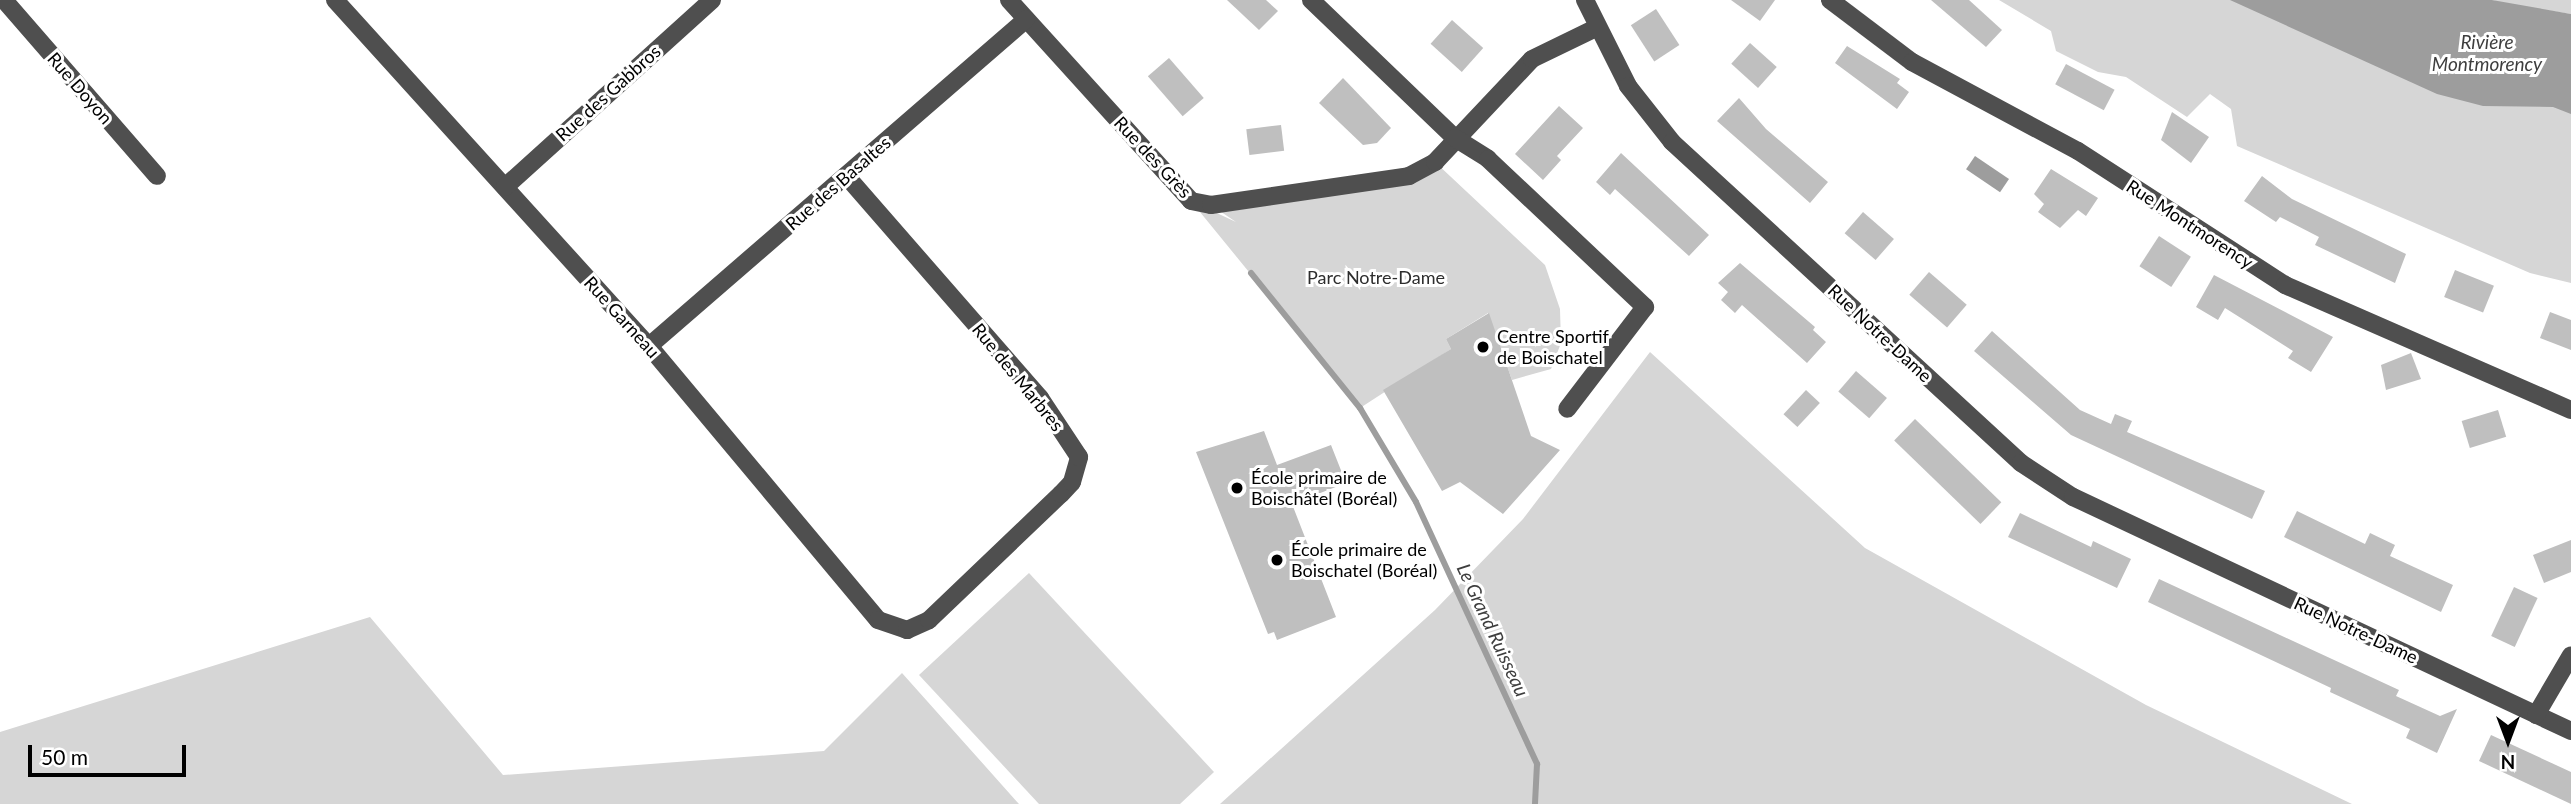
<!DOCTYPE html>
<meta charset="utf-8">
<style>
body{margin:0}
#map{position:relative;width:2571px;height:804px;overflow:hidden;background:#fff;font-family:Lato,sans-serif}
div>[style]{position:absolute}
.green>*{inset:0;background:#d6d6d6}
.water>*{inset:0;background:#9d9d9d;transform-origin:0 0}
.stream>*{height:6px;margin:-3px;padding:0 3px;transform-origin:3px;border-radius:3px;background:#9d9d9d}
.building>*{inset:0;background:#bfbfbf;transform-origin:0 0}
.minor>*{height:18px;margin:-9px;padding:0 9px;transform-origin:9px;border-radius:9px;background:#4f4f4f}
.dots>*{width:19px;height:19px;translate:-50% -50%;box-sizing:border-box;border:4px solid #fff;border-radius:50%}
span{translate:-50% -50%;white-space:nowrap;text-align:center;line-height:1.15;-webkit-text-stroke:6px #fff;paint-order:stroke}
.street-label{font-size:18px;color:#000}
.park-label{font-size:18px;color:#2d2d2d}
.poi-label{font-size:18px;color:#000}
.left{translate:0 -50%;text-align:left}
.water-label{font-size:19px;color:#3e3e3e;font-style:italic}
.north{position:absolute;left:2473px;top:706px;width:70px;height:70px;-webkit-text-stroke:5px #fff;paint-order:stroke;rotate:180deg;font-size:19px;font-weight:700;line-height:28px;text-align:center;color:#000}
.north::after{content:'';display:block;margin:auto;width:24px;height:32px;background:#000;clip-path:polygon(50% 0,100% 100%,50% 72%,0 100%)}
.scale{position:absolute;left:28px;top:745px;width:158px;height:32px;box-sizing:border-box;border:4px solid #000;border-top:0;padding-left:9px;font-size:21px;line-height:24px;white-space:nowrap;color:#000;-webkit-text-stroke:5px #fff;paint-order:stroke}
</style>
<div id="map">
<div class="green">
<div style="clip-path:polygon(1999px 0,2248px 0,2571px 96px,2571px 283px,2530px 273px,2237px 146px,2231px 109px,2210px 94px,2187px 117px,2126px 77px,2098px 72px,2056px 51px,2051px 31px)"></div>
<div style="clip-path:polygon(2492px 0,2571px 0,2571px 14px,2506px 4px)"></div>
<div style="clip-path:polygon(1435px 162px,1545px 265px,1560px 309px,1561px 343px,1551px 369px,1512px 380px,1488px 313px,1446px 339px,1451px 349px,1360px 408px,1191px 201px,1236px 222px,1211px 205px)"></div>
<div style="clip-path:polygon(1650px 352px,1865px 548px,2146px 705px,2352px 804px,1220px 804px,1435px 610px,1523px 519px)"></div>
<div style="clip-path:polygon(1029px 573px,1214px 772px,1180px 804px,1039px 804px,919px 675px)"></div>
<div style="clip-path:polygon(370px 617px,503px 775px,824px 751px,902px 673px,1019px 804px,0 804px,0 732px)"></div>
</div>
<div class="water">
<div style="clip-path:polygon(2230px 0,2492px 0,2571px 14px,2571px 114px,2553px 107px,2483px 106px,2437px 94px)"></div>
<div style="left:1975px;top:156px;width:41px;height:16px;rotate:34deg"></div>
</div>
<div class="stream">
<div style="left:1251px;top:273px;width:174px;rotate:51.1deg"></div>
<div style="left:1360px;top:408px;width:109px;rotate:59.2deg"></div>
<div style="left:1416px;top:502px;width:289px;rotate:65.2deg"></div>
<div style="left:1537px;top:764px;width:40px;rotate:92.9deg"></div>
</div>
<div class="building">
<div style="clip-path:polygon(1227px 0,1266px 0,1278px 11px,1259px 30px)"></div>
<div style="clip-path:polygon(1731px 0,1775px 0,1760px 21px)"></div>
<div style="clip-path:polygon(1931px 0,1969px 0,2002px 30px,1986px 47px)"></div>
<div style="left:1656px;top:9px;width:43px;height:30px;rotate:57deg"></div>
<div style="left:1452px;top:20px;width:42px;height:32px;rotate:42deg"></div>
<div style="left:1750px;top:43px;width:36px;height:28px;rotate:42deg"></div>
<div style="clip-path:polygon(1847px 46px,1900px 79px,1897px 83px,1909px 92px,1897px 109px,1835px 63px)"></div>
<div style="left:1169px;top:58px;width:53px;height:28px;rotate:49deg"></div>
<div style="left:2066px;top:64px;width:55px;height:23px;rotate:28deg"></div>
<div style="clip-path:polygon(1343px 78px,1391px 128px,1377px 143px,1363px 145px,1319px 103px)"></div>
<div style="clip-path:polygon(1739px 98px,1766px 129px,1828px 182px,1810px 203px,1717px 121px)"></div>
<div style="clip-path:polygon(1559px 106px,1583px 128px,1557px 156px,1561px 160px,1543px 180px,1515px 154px)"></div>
<div style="clip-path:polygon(2172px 112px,2209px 137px,2191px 163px,2161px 140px)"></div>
<div style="left:1281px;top:125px;width:26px;height:35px;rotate:83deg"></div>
<div style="clip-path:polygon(1621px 153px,1709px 235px,1689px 256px,1615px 189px,1610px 195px,1596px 182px)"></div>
<div style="clip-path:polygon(2051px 169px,2098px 198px,2086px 216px,2078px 210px,2060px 228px,2038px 212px,2044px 204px,2034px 194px)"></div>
<div style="clip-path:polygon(2262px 176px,2292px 199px,2406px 254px,2395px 283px,2315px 245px,2319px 237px,2280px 217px,2276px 222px,2244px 201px)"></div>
<div style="left:1863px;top:212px;width:41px;height:28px;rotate:41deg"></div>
<div style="left:2159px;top:236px;width:38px;height:36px;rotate:33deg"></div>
<div style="clip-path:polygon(1740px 263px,1815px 327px,1813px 330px,1826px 342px,1807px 363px,1742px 305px,1735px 313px,1721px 300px,1728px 292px,1718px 283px)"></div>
<div style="left:2455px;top:270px;width:42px;height:29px;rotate:22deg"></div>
<div style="left:1929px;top:272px;width:50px;height:30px;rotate:41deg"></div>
<div style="clip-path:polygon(2214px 275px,2333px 337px,2311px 372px,2288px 358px,2293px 351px,2225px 308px,2218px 320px,2196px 307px)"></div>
<div style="clip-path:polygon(2550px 312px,2571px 320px,2571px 350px,2540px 338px)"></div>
<div style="clip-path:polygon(1489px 313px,1531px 436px,1560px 450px,1503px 514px,1460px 482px,1442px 491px,1383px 390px,1451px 349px,1446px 339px)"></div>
<div style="clip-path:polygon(1992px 331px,2080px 410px,2111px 424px,2115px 414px,2132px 421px,2127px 432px,2265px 491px,2252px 519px,2071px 435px,1974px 351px)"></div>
<div style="clip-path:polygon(2411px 353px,2421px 379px,2386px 390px,2381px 365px)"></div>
<div style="left:1856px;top:371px;width:41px;height:27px;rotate:41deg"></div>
<div style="left:1806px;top:390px;width:19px;height:33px;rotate:43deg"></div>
<div style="left:2498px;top:410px;width:28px;height:38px;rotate:73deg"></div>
<div style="left:1915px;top:419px;width:120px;height:30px;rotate:44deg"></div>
<div style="clip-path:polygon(1264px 431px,1277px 465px,1331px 445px,1346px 483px,1292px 504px,1336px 617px,1277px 640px,1274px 632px,1268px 634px,1196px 452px)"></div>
<div style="clip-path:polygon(2297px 511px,2365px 544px,2370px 533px,2395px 545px,2390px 556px,2453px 585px,2441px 612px,2284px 537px)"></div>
<div style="clip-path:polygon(2020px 513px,2091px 547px,2093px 541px,2131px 559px,2117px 588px,2008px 537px)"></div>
<div style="clip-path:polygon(2571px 540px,2571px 572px,2544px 583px,2533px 555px)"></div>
<div style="clip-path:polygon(2159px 579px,2399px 690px,2396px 696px,2440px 716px,2457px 709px,2437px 753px,2406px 738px,2410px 729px,2330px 692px,2331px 688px,2148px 602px)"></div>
<div style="left:2514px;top:587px;width:26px;height:54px;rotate:25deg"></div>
<div style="clip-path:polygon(2491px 735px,2571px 772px,2571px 804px,2479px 761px)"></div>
</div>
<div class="minor">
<div style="left:4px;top:0;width:233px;rotate:49deg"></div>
<div style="left:335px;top:0;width:467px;rotate:47.8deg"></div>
<div style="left:649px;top:346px;width:357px;rotate:50.1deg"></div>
<div style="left:878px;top:620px;width:31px;rotate:19deg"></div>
<div style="left:907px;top:630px;width:24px;rotate:-24deg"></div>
<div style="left:929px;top:620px;width:182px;rotate:-43.7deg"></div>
<div style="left:1061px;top:494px;width:16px;rotate:-47deg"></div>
<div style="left:1072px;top:482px;width:26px;rotate:-74deg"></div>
<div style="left:1079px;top:457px;width:71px;rotate:-123.5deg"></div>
<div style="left:1040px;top:398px;width:295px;rotate:-131.1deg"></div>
<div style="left:1009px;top:0;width:271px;rotate:47.8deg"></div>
<div style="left:1191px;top:201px;width:20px;rotate:11deg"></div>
<div style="left:1211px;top:205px;width:200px;rotate:-8.3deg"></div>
<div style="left:1409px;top:176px;width:30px;rotate:-28deg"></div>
<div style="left:1435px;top:162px;width:141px;rotate:-46.7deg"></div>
<div style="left:1532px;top:59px;width:73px;rotate:-25.9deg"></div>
<div style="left:1311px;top:0;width:199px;rotate:43.8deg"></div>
<div style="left:1455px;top:138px;width:39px;rotate:32deg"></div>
<div style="left:1488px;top:159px;width:216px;rotate:43.3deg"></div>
<div style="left:1645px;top:307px;width:128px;rotate:127.4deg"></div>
<div style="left:1585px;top:0;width:96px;rotate:63.4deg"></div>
<div style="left:1628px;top:86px;width:71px;rotate:51.8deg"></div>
<div style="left:1672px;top:142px;width:474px;rotate:42.6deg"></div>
<div style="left:2021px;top:463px;width:62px;rotate:33.2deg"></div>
<div style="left:2073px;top:497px;width:550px;rotate:25.17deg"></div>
<div style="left:1830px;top:0;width:103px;rotate:37.1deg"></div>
<div style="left:1912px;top:62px;width:188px;rotate:28.2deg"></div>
<div style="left:2078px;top:151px;width:247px;rotate:32.9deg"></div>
<div style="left:2285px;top:285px;width:312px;rotate:23.6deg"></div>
<div style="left:505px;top:187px;width:279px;rotate:-42.1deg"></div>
<div style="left:649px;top:346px;width:499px;rotate:-40.9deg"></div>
<div style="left:2536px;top:715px;width:69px;rotate:-59.7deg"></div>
</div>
<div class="dots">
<div style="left:1483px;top:347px;background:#000"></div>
<div style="left:1237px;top:488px;background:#000"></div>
<div style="left:1277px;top:560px;background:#000"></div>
</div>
<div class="street-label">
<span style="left:80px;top:88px;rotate:49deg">Rue Doyon</span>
<span style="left:608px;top:93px;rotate:-42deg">Rue des Gabbros</span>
<span style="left:1153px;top:157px;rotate:47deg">Rue des Grès</span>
<span style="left:838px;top:183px;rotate:-41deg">Rue des Basaltes</span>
<span style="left:2190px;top:224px;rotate:33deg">Rue Montmorency</span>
<span style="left:622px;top:317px;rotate:48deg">Rue Garneau</span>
<span style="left:1880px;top:333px;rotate:43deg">Rue Notre-Dame</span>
<span style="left:1018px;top:377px;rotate:51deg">Rue des Marbres</span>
<span style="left:2356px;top:630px;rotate:25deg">Rue Notre-Dame</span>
</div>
<div class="park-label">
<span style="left:1376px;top:277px">Parc Notre-Dame</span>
</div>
<div class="poi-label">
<span class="left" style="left:1497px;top:347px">Centre Sportif<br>de Boischatel</span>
<span class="left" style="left:1251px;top:488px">École primaire de<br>Boischâtel (Boréal)</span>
<span class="left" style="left:1291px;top:560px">École primaire de<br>Boischatel (Boréal)</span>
</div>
<div class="water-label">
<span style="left:2487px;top:53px">Rivière<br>Montmorency</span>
<span style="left:1493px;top:630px;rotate:65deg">Le Grand Ruisseau</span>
</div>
<div class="north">N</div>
<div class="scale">50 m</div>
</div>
